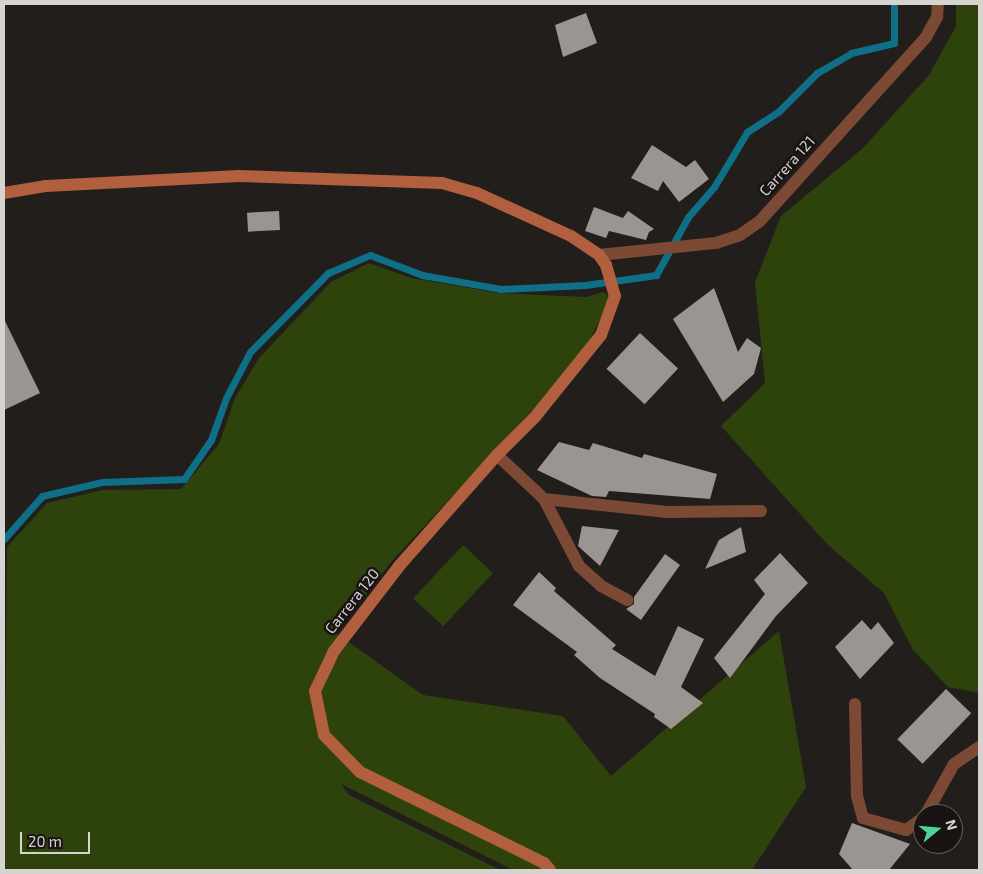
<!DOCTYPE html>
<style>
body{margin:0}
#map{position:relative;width:983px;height:874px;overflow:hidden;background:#221e1b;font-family:"Exo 2",sans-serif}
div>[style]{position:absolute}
.green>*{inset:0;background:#2e420c;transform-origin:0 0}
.stream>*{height:7px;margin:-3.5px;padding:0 3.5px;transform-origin:3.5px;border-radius:3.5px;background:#0e6f87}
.building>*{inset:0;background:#9a9591;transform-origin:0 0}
.street>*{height:12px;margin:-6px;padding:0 6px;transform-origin:6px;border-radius:6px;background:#7c4935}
.secondary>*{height:12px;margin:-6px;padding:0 6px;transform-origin:6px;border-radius:6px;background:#b15f3e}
span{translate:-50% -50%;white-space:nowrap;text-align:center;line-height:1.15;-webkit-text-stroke:5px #191412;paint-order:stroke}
.street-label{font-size:15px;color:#d6d3d1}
.frame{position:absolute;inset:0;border:5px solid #d6d3d1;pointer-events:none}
.north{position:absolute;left:913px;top:804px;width:50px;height:50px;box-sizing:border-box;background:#191412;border:1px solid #65605e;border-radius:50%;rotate:73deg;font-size:14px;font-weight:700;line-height:20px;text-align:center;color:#d6d3d1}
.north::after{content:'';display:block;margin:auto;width:18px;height:22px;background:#4fd399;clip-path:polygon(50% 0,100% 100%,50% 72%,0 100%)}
.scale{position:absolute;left:20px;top:832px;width:70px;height:22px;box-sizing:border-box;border:2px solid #d6d3d1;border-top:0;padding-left:6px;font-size:15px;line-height:18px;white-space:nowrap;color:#d6d3d1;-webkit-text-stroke:4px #191412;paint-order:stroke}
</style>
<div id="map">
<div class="green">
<div style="clip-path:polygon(956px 4px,979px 4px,979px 693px,948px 687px,913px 650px,884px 593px,827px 544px,721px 426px,765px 383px,755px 282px,781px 216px,863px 148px,929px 75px,956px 26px)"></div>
<div style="clip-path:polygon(369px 263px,411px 278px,499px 293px,586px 297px,603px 292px,607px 294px,609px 302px,580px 359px,391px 562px,336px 633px,423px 695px,563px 716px,611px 776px,779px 631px,806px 787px,752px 870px,513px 870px,341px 784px,349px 795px,500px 870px,4px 870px,7px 547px,47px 503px,103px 490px,181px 489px,219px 444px,235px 398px,259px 358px,331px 282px)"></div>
<div style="left:463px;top:545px;width:41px;height:73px;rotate:43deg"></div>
</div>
<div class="stream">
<div style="left:4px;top:539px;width:57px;rotate:-48.5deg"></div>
<div style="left:42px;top:496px;width:62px;rotate:-13.1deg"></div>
<div style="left:102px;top:482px;width:82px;rotate:-2.1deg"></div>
<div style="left:184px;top:479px;width:47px;rotate:-55.3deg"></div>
<div style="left:211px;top:440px;width:45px;rotate:-70.3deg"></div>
<div style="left:226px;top:398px;width:52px;rotate:-62.4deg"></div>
<div style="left:250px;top:352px;width:111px;rotate:-45.4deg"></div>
<div style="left:328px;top:273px;width:46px;rotate:-23.2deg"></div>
<div style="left:370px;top:255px;width:56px;rotate:21deg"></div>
<div style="left:422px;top:275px;width:80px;rotate:10deg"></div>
<div style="left:501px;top:289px;width:84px;rotate:-2.7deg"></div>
<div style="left:585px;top:285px;width:72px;rotate:-8deg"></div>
<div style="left:656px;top:275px;width:66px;rotate:-61.1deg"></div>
<div style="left:688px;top:217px;width:40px;rotate:-49deg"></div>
<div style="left:714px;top:187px;width:64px;rotate:-59deg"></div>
<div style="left:747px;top:132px;width:38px;rotate:-33deg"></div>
<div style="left:779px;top:111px;width:54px;rotate:-45deg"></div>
<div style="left:817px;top:73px;width:39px;rotate:-30deg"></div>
<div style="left:851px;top:53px;width:44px;rotate:-13.1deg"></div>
<div style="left:894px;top:43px;width:39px;rotate:-90deg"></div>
</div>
<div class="building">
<div style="clip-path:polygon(586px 13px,597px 43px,563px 57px,555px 25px)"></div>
<div style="clip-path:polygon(652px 145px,686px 167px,695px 160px,709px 179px,679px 202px,663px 181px,658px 191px,631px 178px)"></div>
<div style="clip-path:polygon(594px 207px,623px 218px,628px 211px,654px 229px,649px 232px,646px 240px,609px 231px,606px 238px,585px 231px)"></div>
<div style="left:279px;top:211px;width:19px;height:32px;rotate:87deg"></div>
<div style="clip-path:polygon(714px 288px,738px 352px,747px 338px,761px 348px,754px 374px,723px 402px,673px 319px)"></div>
<div style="clip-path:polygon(4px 319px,40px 393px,4px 410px)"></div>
<div style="left:640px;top:333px;width:52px;height:49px;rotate:43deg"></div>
<div style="clip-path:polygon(559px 442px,589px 450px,593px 443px,642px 458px,644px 454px,717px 474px,710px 499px,609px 491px,606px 497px,592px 496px,537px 470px)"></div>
<div style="clip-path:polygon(582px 526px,619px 530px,600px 566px,578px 546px)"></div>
<div style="clip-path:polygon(741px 527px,746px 552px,705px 569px,719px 540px)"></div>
<div style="clip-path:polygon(780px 553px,808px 583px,776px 616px,730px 678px,714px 658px,765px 594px,754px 580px)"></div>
<div style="clip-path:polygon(665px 554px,680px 565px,641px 620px,626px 609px,634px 604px,634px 597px)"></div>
<div style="clip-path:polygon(539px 572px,556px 588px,554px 591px,616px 645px,612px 649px,655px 676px,678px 626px,704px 639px,681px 687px,703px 703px,671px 729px,654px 717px,655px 714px,600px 678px,574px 655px,577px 652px,513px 605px)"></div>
<div style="clip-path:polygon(862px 620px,871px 630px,878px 622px,894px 643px,860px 679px,835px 647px)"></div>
<div style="left:946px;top:689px;width:35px;height:70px;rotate:44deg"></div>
<div style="clip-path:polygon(852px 823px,910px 844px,889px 870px,853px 870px,839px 854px)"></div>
</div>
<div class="street">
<div style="left:599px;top:255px;width:118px;rotate:-5.9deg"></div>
<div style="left:716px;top:243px;width:25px;rotate:-18deg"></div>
<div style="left:740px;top:235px;width:24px;rotate:-35deg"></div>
<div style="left:760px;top:221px;width:248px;rotate:-47.9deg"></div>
<div style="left:926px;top:37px;width:23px;rotate:-61deg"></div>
<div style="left:937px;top:17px;width:13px;rotate:-86deg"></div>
<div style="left:497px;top:455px;width:64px;rotate:43.1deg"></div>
<div style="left:544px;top:499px;width:76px;rotate:62.4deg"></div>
<div style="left:579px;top:566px;width:30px;rotate:42deg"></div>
<div style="left:601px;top:586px;width:30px;rotate:28deg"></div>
<div style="left:544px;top:499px;width:124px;rotate:6deg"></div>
<div style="left:667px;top:512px;width:94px;rotate:-0.6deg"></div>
<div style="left:855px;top:704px;width:92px;rotate:88.8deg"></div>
<div style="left:857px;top:796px;width:23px;rotate:75deg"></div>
<div style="left:863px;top:818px;width:45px;rotate:15.6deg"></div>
<div style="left:906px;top:830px;width:21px;rotate:-35deg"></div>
<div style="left:926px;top:814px;width:57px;rotate:-60.8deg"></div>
<div style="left:954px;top:764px;width:30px;rotate:-34deg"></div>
</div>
<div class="secondary">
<div style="left:4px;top:193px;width:43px;rotate:-9.5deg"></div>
<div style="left:46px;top:186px;width:193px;rotate:-3deg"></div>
<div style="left:239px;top:176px;width:203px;rotate:2deg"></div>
<div style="left:442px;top:183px;width:36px;rotate:16deg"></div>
<div style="left:477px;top:193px;width:103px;rotate:24.6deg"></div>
<div style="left:571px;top:236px;width:34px;rotate:34deg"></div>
<div style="left:599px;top:255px;width:12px;rotate:55deg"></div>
<div style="left:606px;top:265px;width:32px;rotate:74deg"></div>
<div style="left:615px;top:296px;width:41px;rotate:109.7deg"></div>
<div style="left:601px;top:335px;width:105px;rotate:128.8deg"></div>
<div style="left:535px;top:417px;width:54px;rotate:135deg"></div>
<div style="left:497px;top:455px;width:147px;rotate:131.4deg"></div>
<div style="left:400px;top:565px;width:108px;rotate:127.5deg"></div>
<div style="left:334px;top:651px;width:44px;rotate:115.4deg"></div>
<div style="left:315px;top:691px;width:45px;rotate:78.4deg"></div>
<div style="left:324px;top:735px;width:52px;rotate:45.8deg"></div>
<div style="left:360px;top:772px;width:205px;rotate:26.3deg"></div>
<div style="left:544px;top:863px;width:9px;rotate:49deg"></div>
</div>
<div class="street-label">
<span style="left:787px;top:166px;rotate:-48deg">Carrera 121</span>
<span style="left:352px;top:601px;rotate:-52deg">Carrera 120</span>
</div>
<div class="frame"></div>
<div class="north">N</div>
<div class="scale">20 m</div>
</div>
